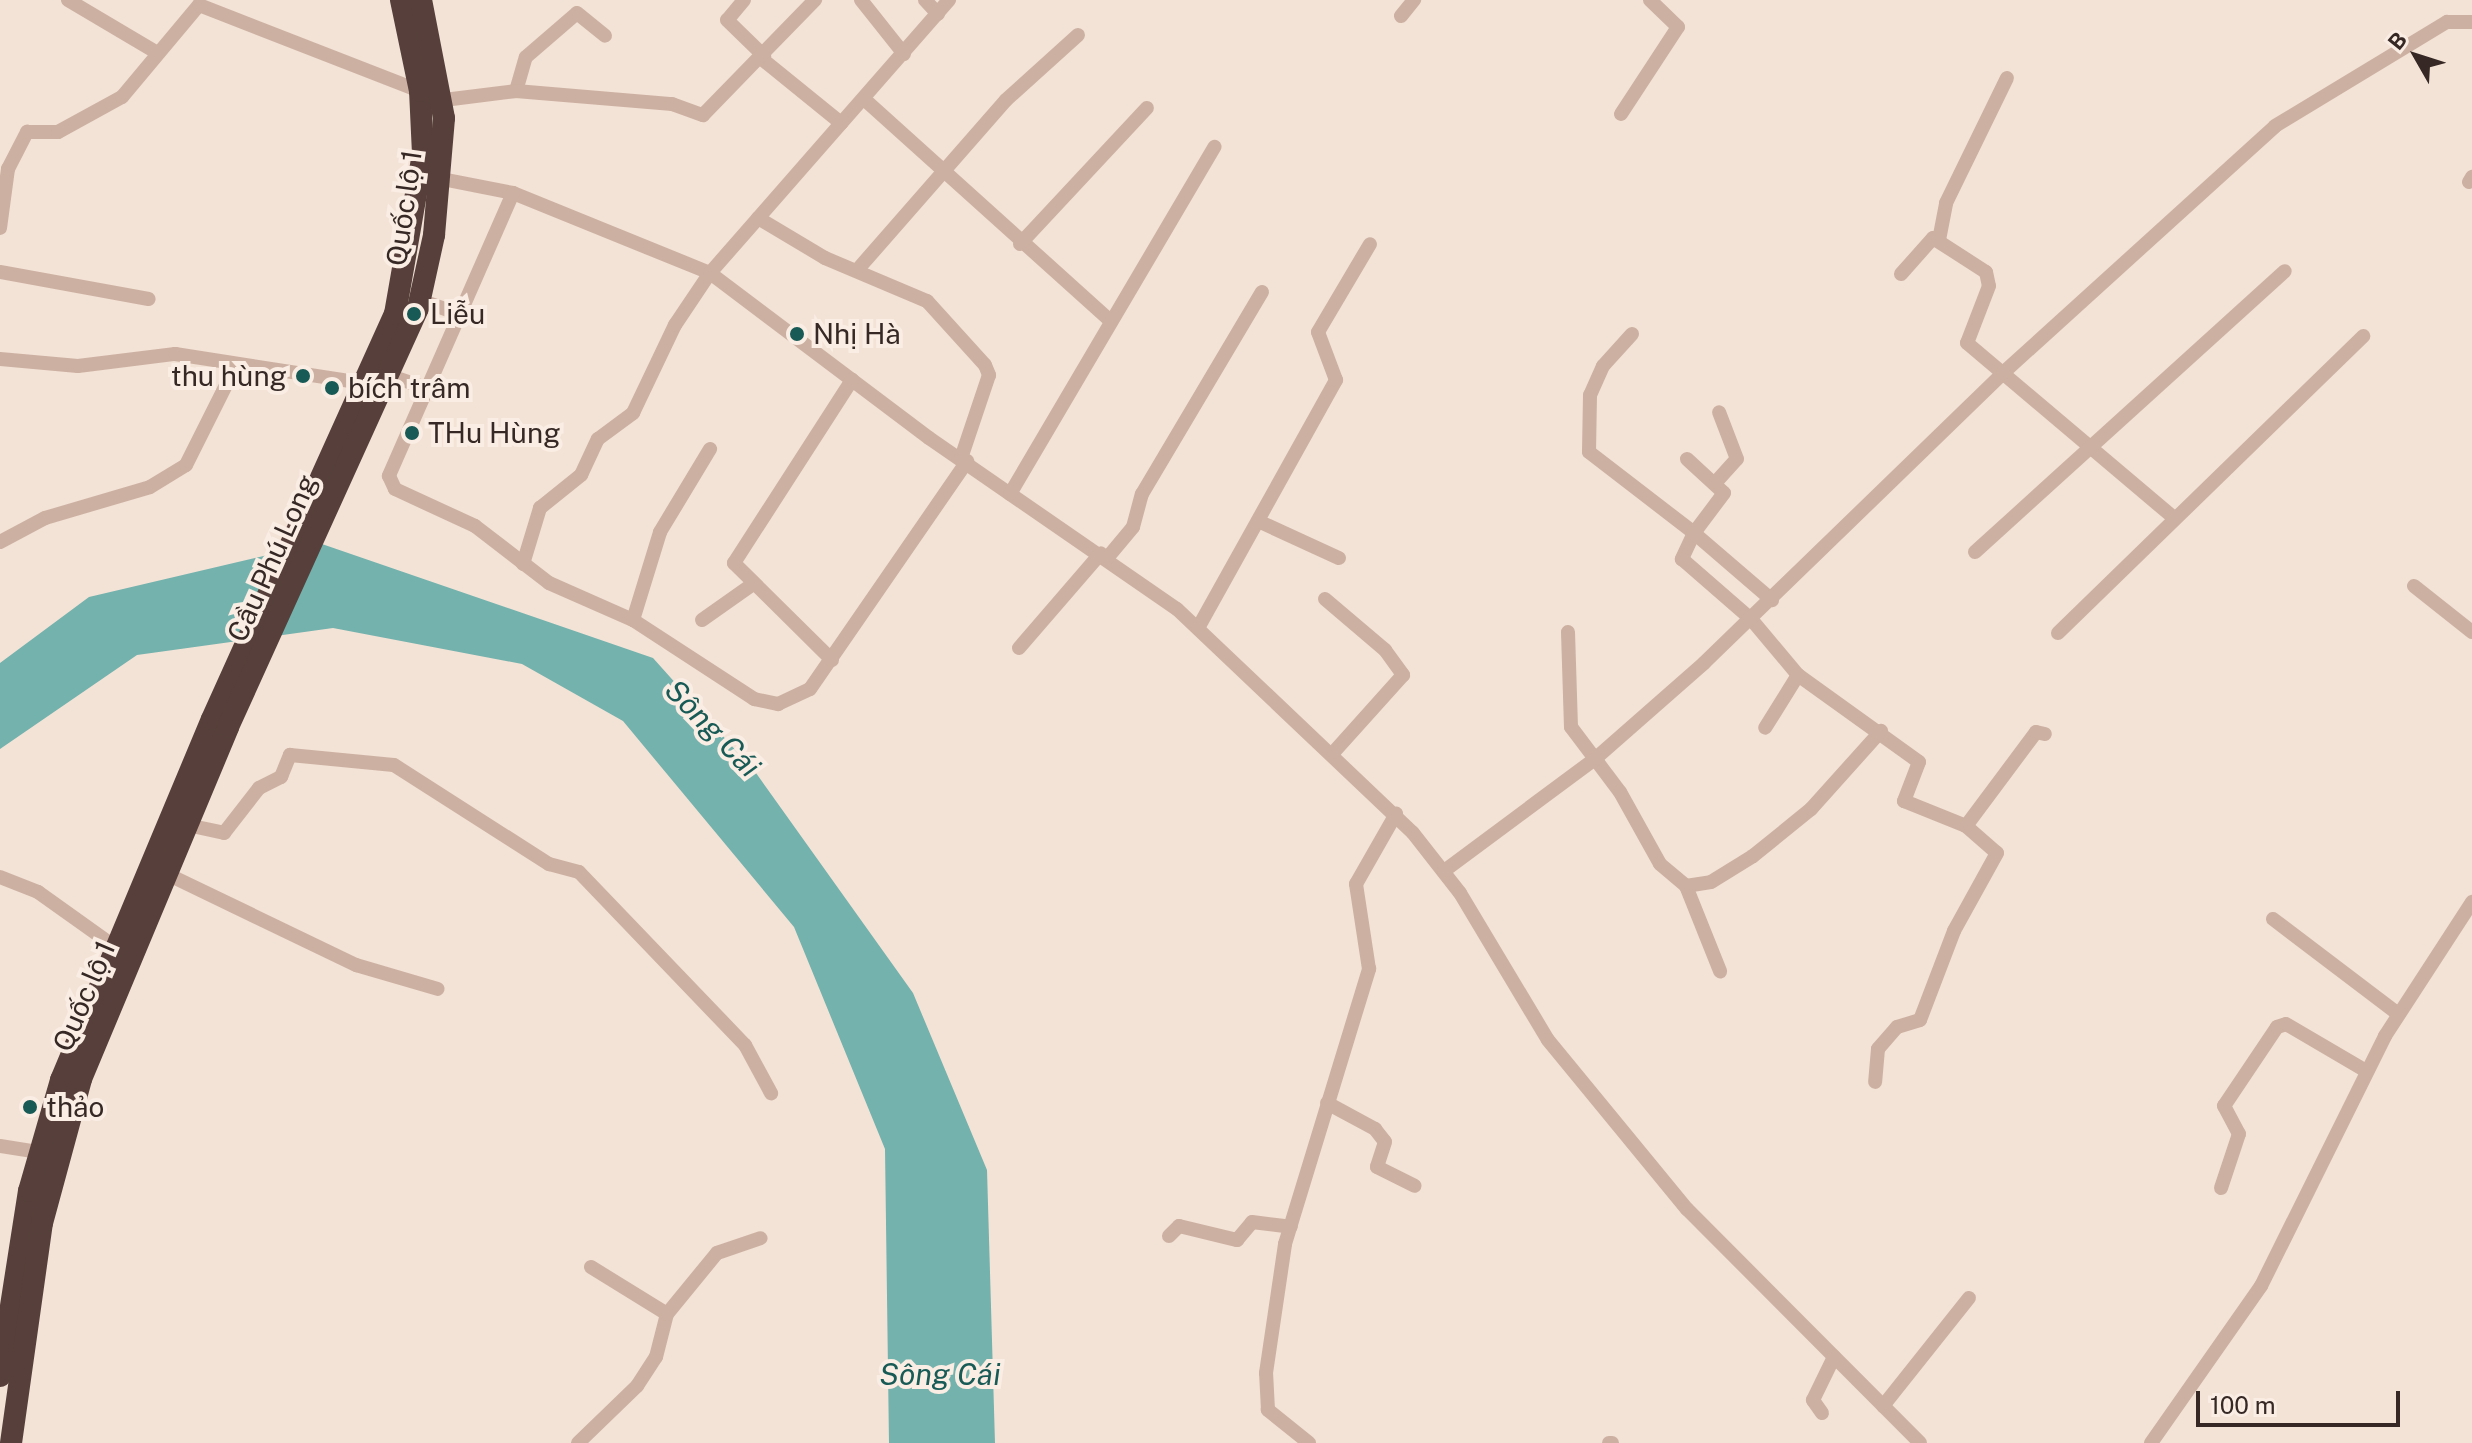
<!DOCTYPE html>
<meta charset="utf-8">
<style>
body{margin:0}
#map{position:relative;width:2472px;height:1443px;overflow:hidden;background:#f3e2d6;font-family:"Public Sans",sans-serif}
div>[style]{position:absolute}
.water>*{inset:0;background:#73b2ad}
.minor>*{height:14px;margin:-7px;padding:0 7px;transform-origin:7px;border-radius:7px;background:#ccb0a1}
.highway>*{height:22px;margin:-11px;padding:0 11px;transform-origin:11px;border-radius:11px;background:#57403b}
.dots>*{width:22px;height:22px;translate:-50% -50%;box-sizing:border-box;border:4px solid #faede3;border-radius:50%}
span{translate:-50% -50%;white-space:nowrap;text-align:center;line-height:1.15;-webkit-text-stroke:8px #faede3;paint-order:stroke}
.street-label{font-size:28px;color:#352825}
.poi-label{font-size:28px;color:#352825}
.left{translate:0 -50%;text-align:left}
.right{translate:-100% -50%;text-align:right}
.water-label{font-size:30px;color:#175a56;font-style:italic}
.north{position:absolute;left:2376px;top:16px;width:80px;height:80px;-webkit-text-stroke:6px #faede3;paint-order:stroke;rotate:309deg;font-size:22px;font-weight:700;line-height:32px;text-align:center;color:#352825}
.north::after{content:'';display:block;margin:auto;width:28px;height:36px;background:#352825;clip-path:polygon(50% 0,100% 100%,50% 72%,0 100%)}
.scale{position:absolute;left:2196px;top:1391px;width:204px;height:36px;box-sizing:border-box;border:4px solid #352825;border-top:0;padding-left:10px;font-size:24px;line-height:28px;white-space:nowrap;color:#352825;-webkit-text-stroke:6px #faede3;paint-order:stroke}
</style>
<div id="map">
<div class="water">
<div style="clip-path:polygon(319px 543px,653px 658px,756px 773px,913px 993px,987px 1170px,995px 1443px,889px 1443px,885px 1149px,794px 927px,623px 721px,522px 664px,333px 628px,137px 655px,0 749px,0 663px,89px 597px)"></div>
</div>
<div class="minor">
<div style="left:68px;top:0;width:102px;rotate:30.6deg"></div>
<div style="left:744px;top:0;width:26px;rotate:130deg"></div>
<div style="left:727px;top:20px;width:52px;rotate:44.2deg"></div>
<div style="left:861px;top:0;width:69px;rotate:51.5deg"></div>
<div style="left:925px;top:0;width:19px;rotate:47deg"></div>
<div style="left:1401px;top:16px;width:21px;rotate:-51deg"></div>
<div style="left:762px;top:59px;width:102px;rotate:39deg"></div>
<div style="left:516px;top:91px;width:35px;rotate:-74deg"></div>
<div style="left:526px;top:57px;width:67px;rotate:-40.8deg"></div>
<div style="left:577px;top:13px;width:36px;rotate:39deg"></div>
<div style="left:864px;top:99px;width:329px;rotate:42deg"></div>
<div style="left:444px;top:100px;width:73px;rotate:-7.1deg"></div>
<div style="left:516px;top:91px;width:157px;rotate:4.8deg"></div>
<div style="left:672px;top:104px;width:33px;rotate:20deg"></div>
<div style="left:703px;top:115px;width:161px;rotate:-45.8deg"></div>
<div style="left:1621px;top:114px;width:104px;rotate:-56.8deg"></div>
<div style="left:1678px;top:27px;width:39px;rotate:-136deg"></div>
<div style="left:442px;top:179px;width:72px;rotate:11.2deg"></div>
<div style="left:513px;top:193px;width:213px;rotate:22.1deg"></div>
<div style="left:710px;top:273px;width:274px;rotate:37deg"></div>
<div style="left:929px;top:438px;width:301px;rotate:34.6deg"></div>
<div style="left:1177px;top:609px;width:325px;rotate:43.5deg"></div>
<div style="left:1413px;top:833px;width:76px;rotate:51.9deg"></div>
<div style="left:1460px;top:893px;width:171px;rotate:59.1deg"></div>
<div style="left:1548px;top:1040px;width:219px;rotate:50.6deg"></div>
<div style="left:1687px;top:1209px;width:330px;rotate:45.1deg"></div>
<div style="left:2469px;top:182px;width:6px;rotate:-59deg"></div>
<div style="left:513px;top:193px;width:309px;rotate:113.7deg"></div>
<div style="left:389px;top:476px;width:14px;rotate:65deg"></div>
<div style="left:395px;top:489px;width:88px;rotate:24.8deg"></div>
<div style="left:475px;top:526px;width:93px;rotate:37.6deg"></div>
<div style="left:549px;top:583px;width:92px;rotate:23.8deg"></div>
<div style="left:633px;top:620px;width:145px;rotate:33.1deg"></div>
<div style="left:754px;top:699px;width:25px;rotate:12deg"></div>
<div style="left:778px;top:704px;width:35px;rotate:-25deg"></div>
<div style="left:810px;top:689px;width:277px;rotate:-55.4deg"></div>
<div style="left:758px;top:218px;width:78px;rotate:30.8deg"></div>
<div style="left:825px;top:258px;width:111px;rotate:22.9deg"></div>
<div style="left:927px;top:301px;width:86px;rotate:47.8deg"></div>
<div style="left:985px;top:365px;width:11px;rotate:68deg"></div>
<div style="left:989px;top:375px;width:88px;rotate:108.6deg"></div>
<div style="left:0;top:228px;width:60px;rotate:-82.3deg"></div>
<div style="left:8px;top:169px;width:42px;rotate:-62.8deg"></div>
<div style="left:27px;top:132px;width:31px"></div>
<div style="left:58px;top:132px;width:73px;rotate:-28.7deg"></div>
<div style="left:122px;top:97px;width:120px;rotate:-50.1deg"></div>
<div style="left:199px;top:5px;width:237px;rotate:21.3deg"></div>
<div style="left:1939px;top:240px;width:38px;rotate:-79deg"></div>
<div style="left:1946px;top:203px;width:139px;rotate:-64deg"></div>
<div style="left:1020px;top:244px;width:186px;rotate:-47deg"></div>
<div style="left:859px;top:268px;width:223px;rotate:-48.8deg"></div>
<div style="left:1006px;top:100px;width:97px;rotate:-42.1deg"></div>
<div style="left:0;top:272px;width:151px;rotate:10.3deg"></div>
<div style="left:1901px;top:274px;width:48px;rotate:-48.4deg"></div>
<div style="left:1933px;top:238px;width:63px;rotate:32.7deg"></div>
<div style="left:1986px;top:272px;width:14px;rotate:78deg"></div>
<div style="left:1989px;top:286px;width:61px;rotate:111.1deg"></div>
<div style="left:1967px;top:343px;width:270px;rotate:40.2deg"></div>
<div style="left:420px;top:300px;width:41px;rotate:19.7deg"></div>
<div style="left:1632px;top:334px;width:43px;rotate:132.2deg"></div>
<div style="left:1603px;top:366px;width:32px;rotate:114deg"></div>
<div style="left:1590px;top:395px;width:57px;rotate:91deg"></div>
<div style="left:1589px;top:452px;width:133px;rotate:37.6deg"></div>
<div style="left:1694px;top:533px;width:29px;rotate:115deg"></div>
<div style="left:1682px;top:559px;width:91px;rotate:41deg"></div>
<div style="left:1751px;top:619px;width:73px;rotate:50deg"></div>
<div style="left:1798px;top:675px;width:62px;rotate:121.9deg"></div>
<div style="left:0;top:359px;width:78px;rotate:5.1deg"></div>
<div style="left:78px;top:366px;width:98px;rotate:-7.1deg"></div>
<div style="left:175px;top:354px;width:189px;rotate:8.8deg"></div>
<div style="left:391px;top:376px;width:39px;rotate:19deg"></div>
<div style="left:1687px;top:459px;width:50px;rotate:42.6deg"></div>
<div style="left:1724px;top:493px;width:50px;rotate:126.9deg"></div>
<div style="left:1694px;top:533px;width:103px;rotate:40.7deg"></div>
<div style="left:1716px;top:482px;width:31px;rotate:-48deg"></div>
<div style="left:1737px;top:459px;width:50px;rotate:-111deg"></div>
<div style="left:1010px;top:494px;width:403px;rotate:-59.5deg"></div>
<div style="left:1258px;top:521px;width:89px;rotate:24.6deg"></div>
<div style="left:0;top:542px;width:51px;rotate:-28.1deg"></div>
<div style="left:45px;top:518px;width:109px;rotate:-16.4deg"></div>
<div style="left:150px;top:487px;width:42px;rotate:-31.4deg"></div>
<div style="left:186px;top:465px;width:110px;rotate:-63.4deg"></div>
<div style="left:1975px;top:552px;width:418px;rotate:-42.2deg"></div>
<div style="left:1108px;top:557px;width:39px;rotate:-50deg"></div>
<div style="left:1133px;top:527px;width:34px;rotate:-75deg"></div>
<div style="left:1142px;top:494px;width:235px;rotate:-59.3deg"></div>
<div style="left:523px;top:564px;width:59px;rotate:-73.1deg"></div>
<div style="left:540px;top:508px;width:53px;rotate:-38.8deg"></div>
<div style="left:581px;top:475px;width:40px;rotate:-65deg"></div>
<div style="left:598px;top:439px;width:44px;rotate:-36.6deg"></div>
<div style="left:633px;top:413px;width:98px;rotate:-64.5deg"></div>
<div style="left:675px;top:325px;width:63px;rotate:-56.1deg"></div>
<div style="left:710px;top:273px;width:363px;rotate:-48.8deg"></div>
<div style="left:2414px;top:586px;width:74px;rotate:38.4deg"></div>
<div style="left:1325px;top:599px;width:79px;rotate:40.4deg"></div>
<div style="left:1385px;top:650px;width:31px;rotate:54deg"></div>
<div style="left:1403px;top:675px;width:103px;rotate:131.9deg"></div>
<div style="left:633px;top:620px;width:92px;rotate:-72.9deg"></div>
<div style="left:660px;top:532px;width:97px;rotate:-58.9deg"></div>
<div style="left:702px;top:620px;width:62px;rotate:-35.2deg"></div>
<div style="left:1198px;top:628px;width:284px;rotate:-60.9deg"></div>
<div style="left:1336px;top:380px;width:51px;rotate:-110.6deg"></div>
<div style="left:1318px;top:332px;width:102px;rotate:-59.4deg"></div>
<div style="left:1568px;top:632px;width:95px;rotate:88.2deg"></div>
<div style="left:1571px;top:727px;width:81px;rotate:53deg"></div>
<div style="left:1620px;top:792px;width:82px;rotate:60.9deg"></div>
<div style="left:1660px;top:864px;width:34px;rotate:40deg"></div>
<div style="left:1686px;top:886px;width:25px;rotate:-9deg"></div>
<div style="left:1711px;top:882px;width:49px;rotate:-31.8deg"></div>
<div style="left:1753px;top:856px;width:75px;rotate:-39deg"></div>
<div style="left:1811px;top:809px;width:105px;rotate:-48.1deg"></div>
<div style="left:2058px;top:633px;width:426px;rotate:-44.2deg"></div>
<div style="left:1019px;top:648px;width:125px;rotate:-49.2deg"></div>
<div style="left:832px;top:660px;width:138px;rotate:-135.3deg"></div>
<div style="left:734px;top:563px;width:218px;rotate:-57.2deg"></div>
<div style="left:1798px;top:675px;width:149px;rotate:35.7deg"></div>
<div style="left:1919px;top:762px;width:42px;rotate:111deg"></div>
<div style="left:1904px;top:801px;width:67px;rotate:22deg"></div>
<div style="left:1966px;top:826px;width:41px;rotate:41.1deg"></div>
<div style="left:1997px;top:853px;width:89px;rotate:118.9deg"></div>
<div style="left:1954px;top:931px;width:95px;rotate:110.9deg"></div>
<div style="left:1920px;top:1020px;width:24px;rotate:163deg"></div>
<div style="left:1897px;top:1027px;width:29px;rotate:131deg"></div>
<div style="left:1878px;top:1049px;width:33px;rotate:95deg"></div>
<div style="left:192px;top:826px;width:33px;rotate:12deg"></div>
<div style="left:224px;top:833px;width:57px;rotate:-52.1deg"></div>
<div style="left:259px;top:788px;width:25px;rotate:-27deg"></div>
<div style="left:281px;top:777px;width:24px;rotate:-68deg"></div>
<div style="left:290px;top:755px;width:104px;rotate:5.5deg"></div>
<div style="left:394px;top:765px;width:184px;rotate:32.6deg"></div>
<div style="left:549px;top:864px;width:31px;rotate:15deg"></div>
<div style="left:579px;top:872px;width:240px;rotate:46.2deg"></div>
<div style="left:745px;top:1045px;width:55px;rotate:61.6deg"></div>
<div style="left:1966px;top:826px;width:117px;rotate:-53.3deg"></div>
<div style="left:2036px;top:732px;width:9px;rotate:13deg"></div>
<div style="left:1444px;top:871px;width:189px;rotate:-36.6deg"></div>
<div style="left:1596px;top:758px;width:144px;rotate:-41.3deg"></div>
<div style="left:1704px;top:663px;width:417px;rotate:-44.1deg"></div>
<div style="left:2003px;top:373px;width:367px;rotate:-42.2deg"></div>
<div style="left:2275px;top:126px;width:201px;rotate:-31.2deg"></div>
<div style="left:2447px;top:22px;width:25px"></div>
<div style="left:169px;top:875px;width:208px;rotate:25.7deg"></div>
<div style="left:356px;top:965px;width:85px;rotate:16.3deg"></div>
<div style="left:0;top:877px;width:41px;rotate:21.5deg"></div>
<div style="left:38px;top:892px;width:95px;rotate:35.5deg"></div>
<div style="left:1686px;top:886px;width:92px;rotate:68.2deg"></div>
<div style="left:2273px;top:919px;width:157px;rotate:37.2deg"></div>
<div style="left:1327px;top:1103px;width:55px;rotate:28.4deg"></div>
<div style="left:1375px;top:1129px;width:16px;rotate:52deg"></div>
<div style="left:1385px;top:1142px;width:26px;rotate:108deg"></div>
<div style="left:1377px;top:1167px;width:42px;rotate:26.6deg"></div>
<div style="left:0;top:1146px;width:38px;rotate:9deg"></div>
<div style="left:2221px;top:1188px;width:57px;rotate:-71.6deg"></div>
<div style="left:2239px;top:1134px;width:32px;rotate:-118deg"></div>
<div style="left:2224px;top:1106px;width:95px;rotate:-56.1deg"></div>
<div style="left:2277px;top:1027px;width:9px;rotate:-18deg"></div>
<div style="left:2286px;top:1024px;width:93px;rotate:30.4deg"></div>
<div style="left:1169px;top:1236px;width:14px;rotate:-45deg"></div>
<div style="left:1179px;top:1226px;width:60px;rotate:13.6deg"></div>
<div style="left:1237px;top:1240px;width:23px;rotate:-50deg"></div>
<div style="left:1252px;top:1222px;width:39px;rotate:7deg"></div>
<div style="left:591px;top:1267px;width:89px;rotate:31.7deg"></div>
<div style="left:1883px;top:1406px;width:138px;rotate:-51.5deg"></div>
<div style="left:1822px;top:1413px;width:16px;rotate:-125deg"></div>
<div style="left:1813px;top:1400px;width:48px;rotate:-64deg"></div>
<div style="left:578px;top:1443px;width:82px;rotate:-44deg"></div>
<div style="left:637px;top:1386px;width:35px;rotate:-57deg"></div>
<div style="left:656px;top:1357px;width:44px;rotate:-75.7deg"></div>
<div style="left:667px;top:1314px;width:79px;rotate:-50.7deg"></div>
<div style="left:717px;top:1253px;width:46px;rotate:-18.8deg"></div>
<div style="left:1309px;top:1443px;width:53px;rotate:-141.2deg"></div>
<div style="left:1268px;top:1410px;width:37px;rotate:-93deg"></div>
<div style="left:1266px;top:1373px;width:130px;rotate:-81.6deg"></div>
<div style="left:1285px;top:1244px;width:288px;rotate:-73deg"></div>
<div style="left:1369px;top:969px;width:86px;rotate:-98.7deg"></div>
<div style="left:1356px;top:884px;width:81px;rotate:-60.3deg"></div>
<div style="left:1609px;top:1443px;width:3px"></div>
<div style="left:2151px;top:1443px;width:192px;rotate:-55deg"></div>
<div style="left:2261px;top:1286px;width:279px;rotate:-63.6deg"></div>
<div style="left:2385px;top:1036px;width:160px;rotate:-57deg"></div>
</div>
<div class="highway">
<div style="left:0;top:1376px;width:187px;rotate:-81.1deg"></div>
<div style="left:29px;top:1191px;width:116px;rotate:-73.9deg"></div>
<div style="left:61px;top:1080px;width:391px;rotate:-67.3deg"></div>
<div style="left:212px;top:719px;width:444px;rotate:-65.7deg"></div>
<div style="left:395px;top:314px;width:162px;rotate:-80.1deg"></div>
<div style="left:423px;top:154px;width:63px;rotate:-92.7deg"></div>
<div style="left:420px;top:91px;width:93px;rotate:-101.8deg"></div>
<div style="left:11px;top:1443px;width:222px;rotate:-82deg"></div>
<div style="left:42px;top:1223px;width:149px;rotate:-74.8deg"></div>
<div style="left:81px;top:1079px;width:381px;rotate:-67.3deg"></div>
<div style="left:228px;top:727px;width:460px;rotate:-65.6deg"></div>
<div style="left:418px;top:308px;width:75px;rotate:-77.6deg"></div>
<div style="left:434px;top:235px;width:117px;rotate:-85.1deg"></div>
<div style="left:444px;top:118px;width:120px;rotate:-101deg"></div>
</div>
<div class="dots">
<div style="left:414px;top:314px;background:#175a56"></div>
<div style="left:797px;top:334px;background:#175a56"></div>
<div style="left:303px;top:376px;background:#175a56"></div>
<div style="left:332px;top:388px;background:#175a56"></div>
<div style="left:412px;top:433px;background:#175a56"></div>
<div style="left:30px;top:1107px;background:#175a56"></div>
</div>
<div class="street-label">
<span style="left:404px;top:208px;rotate:-82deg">Quốc lộ 1</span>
<span style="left:272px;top:558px;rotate:-66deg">Cầu Phú Long</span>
<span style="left:84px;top:996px;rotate:-67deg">Quốc lộ 1</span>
</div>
<div class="poi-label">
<span class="left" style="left:430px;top:314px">Liễu</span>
<span class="left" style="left:813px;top:334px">Nhị Hà</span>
<span class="right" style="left:287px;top:376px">thu hùng</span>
<span class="left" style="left:348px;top:388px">bích trâm</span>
<span class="left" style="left:428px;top:433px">THu Hùng</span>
<span class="left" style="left:46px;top:1107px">thảo</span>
</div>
<div class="water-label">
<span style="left:713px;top:728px;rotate:46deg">Sông Cái</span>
<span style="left:940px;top:1374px">Sông Cái</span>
</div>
<div class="north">B</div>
<div class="scale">100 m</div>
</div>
